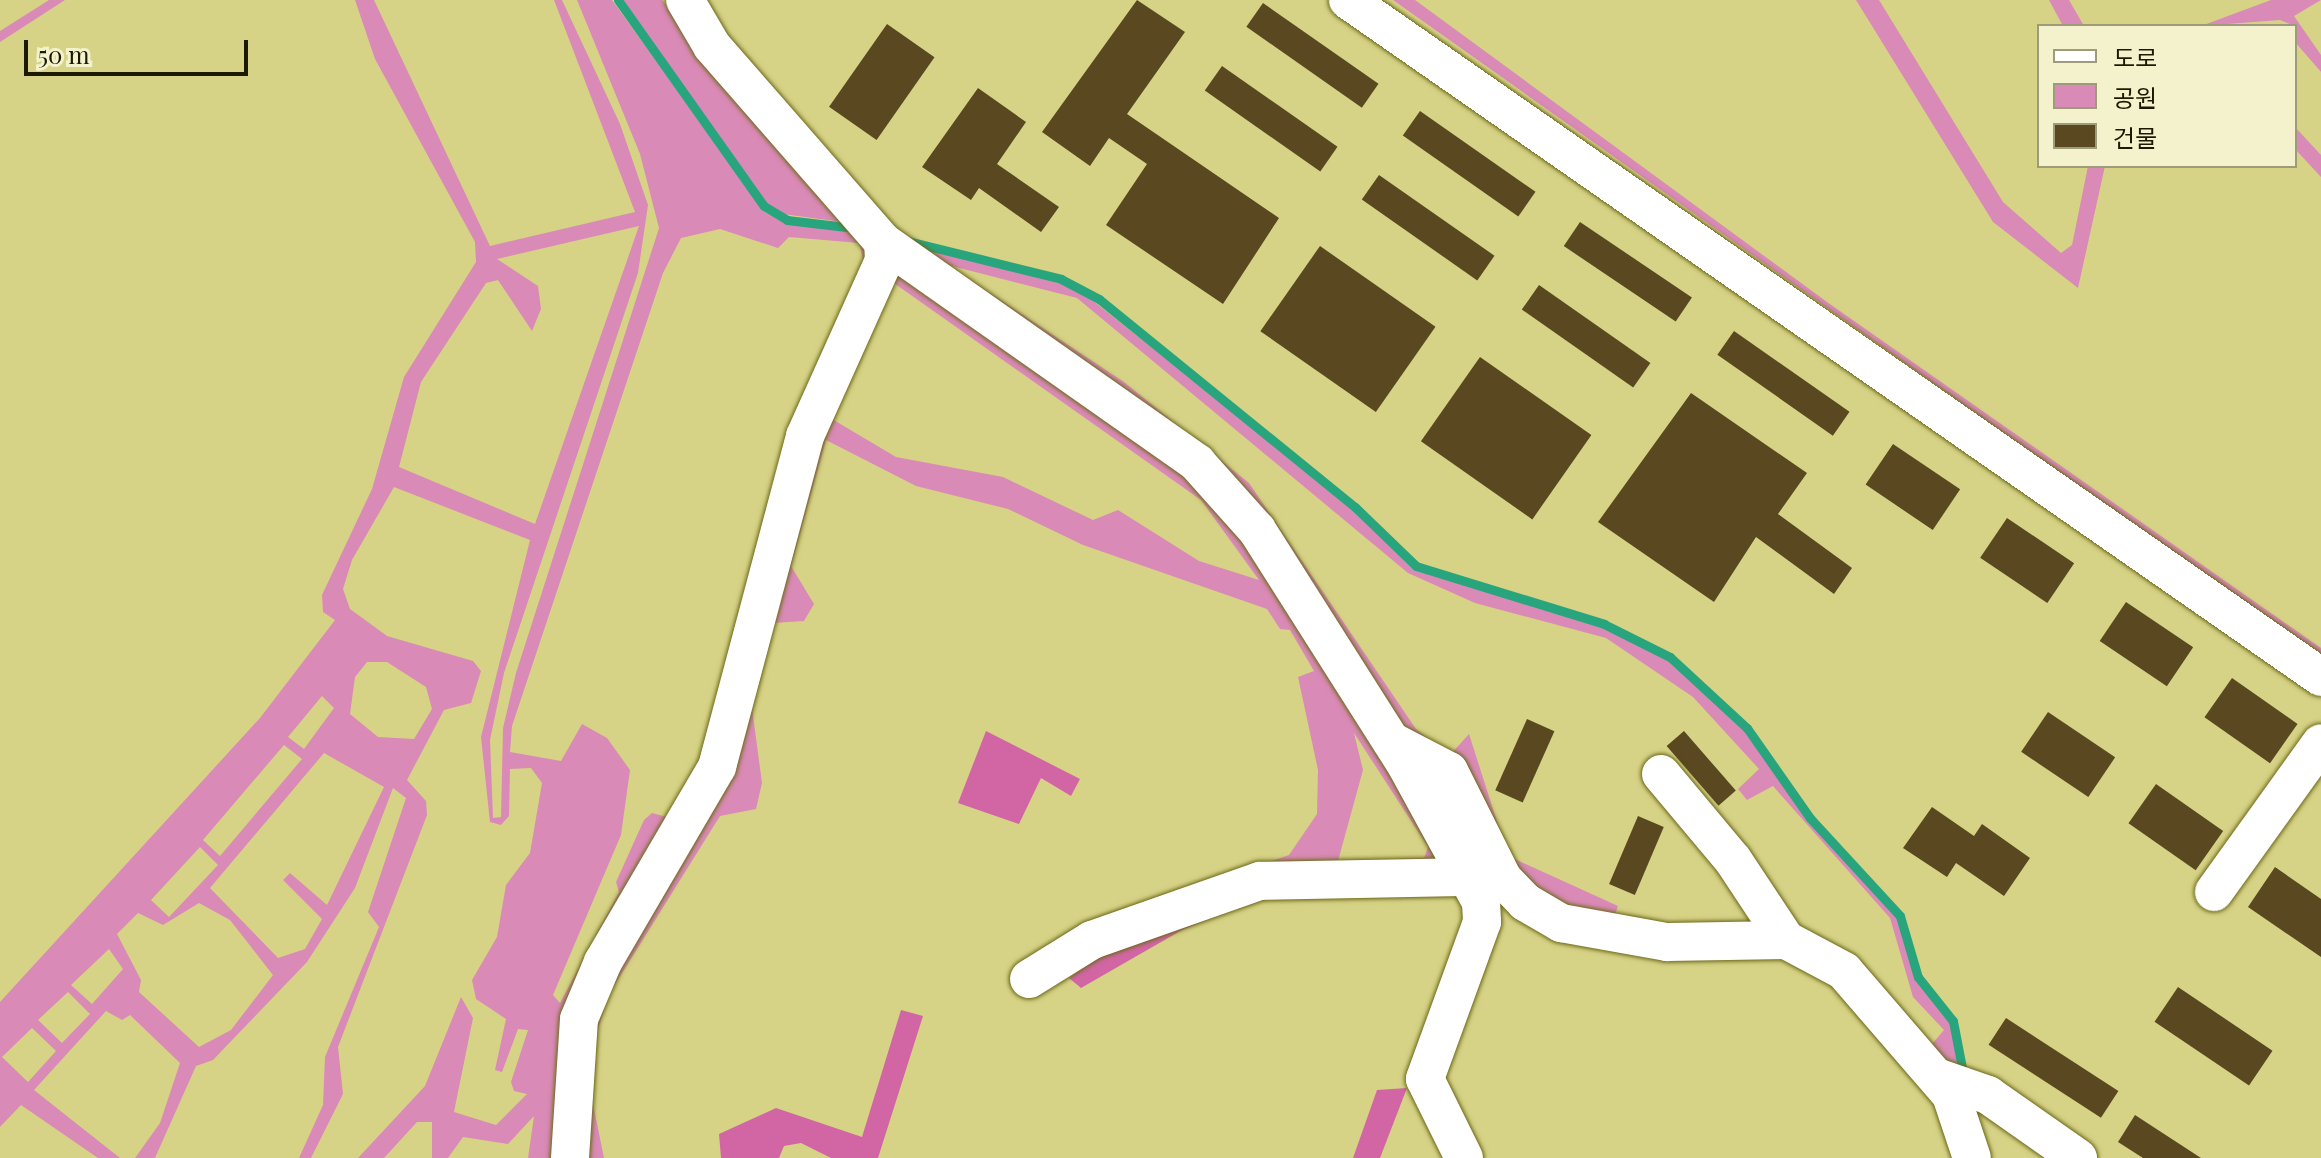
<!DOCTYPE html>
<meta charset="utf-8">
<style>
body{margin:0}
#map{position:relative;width:2321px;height:1158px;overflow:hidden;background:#d6d386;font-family:"Playfair Display","Noto Sans KR",serif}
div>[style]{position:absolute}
.green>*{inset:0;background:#da8ab6}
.forest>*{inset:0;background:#d266a5}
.stream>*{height:9px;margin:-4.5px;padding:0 4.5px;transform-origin:4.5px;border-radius:4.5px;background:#28a57d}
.building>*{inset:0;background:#594820;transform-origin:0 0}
.roads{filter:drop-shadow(0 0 2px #6c6818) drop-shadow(0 0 2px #6c6818)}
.minor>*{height:38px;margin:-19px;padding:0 19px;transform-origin:19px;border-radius:19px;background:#fff}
span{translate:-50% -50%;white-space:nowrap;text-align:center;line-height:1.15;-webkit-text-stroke:8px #f3f2cc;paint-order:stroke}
.legend{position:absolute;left:2037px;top:24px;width:260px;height:144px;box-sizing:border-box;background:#f3f2cc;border:2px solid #9d9b7a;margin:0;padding:10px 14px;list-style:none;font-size:24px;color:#1b1900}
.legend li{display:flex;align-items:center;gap:16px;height:40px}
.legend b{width:40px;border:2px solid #9d9b7a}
.scale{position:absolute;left:24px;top:40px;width:224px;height:36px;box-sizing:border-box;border:4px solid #1b1900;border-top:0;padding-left:10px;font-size:24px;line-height:28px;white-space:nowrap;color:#1b1900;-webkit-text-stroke:6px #f3f2cc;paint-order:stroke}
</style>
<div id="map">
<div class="green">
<div style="clip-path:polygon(49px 0,65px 0,0 42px,0 31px)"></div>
<div style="clip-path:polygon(evenodd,355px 0,374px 0,490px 246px,635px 212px,554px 0,562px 0,620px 124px,648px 205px,638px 273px,504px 673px,490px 740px,493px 818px,501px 817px,503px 728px,516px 673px,659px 228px,640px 154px,577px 0,612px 0,765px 212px,786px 224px,854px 231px,849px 223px,783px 214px,761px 200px,621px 0,662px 0,875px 251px,726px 708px,610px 938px,563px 1158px,528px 1158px,534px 1116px,508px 1144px,463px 1137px,448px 1158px,432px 1158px,432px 1122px,417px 1122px,384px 1158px,358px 1158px,425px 1086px,461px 997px,473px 1018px,454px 1112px,496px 1125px,527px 1094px,514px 1091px,511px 1082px,528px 1030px,518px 1029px,502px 1072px,495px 1070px,506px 1019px,476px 999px,472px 980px,497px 937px,506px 885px,530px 853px,542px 783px,531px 768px,510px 769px,509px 816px,501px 825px,490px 822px,481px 737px,530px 540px,394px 487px,352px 560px,343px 589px,350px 609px,387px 636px,473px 661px,481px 671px,471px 703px,444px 710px,407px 780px,426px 801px,427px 815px,338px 1047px,343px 1094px,311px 1158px,299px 1158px,323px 1105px,325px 1057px,379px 927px,368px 912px,406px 798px,393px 788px,355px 888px,307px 962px,213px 1060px,196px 1066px,155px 1158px,135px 1158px,160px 1123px,180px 1063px,130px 1015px,122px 1020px,106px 1011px,34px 1090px,120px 1158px,98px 1158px,21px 1105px,0 1127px,0 1002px,260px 718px,335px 620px,323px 612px,322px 595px,372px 489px,404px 377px,476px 262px,475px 242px,375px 59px,355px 0,639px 226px,535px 524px,399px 467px,421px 382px,486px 283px,498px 280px,532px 331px,541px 309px,538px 286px,497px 259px,639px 226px,355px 0,720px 229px,778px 248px,789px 237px,859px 243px,865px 266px,702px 752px,671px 818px,652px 813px,644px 820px,616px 882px,619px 892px,560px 1003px,553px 995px,621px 835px,630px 770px,607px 738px,582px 724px,561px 761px,510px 752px,512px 726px,663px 273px,681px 238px,720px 229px,355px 0,367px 662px,387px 662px,426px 687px,432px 709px,414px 739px,378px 737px,350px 714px,355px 677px,367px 662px,355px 0,322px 696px,334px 708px,304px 749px,288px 737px,322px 696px,355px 0,284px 745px,302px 759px,220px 856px,203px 840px,284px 745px,355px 0,324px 753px,384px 787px,327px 905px,290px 873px,283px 880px,322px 919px,305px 949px,278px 958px,210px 888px,324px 753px,355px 0,200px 847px,218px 865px,169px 917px,151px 900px,200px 847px,355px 0,199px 903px,230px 920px,273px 975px,231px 1030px,199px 1047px,139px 992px,141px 980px,117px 934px,138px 913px,163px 925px,199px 903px,355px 0,109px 949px,123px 969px,92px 1004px,71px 985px,109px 949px,355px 0,68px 992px,90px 1014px,62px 1043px,38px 1020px,68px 992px,355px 0,32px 1028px,56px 1051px,28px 1082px,2px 1057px,32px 1028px)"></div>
<div style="clip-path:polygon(1393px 0,1415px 0,1827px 302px,2321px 648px,2321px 658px)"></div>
<div style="clip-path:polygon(1856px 0,1879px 0,2003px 202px,2061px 253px,2072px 245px,2088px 166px,2105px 166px,2078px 288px,1993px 222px)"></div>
<div style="clip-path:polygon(2049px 0,2069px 0,2084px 26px,2063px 26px)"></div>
<div style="clip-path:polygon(2271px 0,2321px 0,2294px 16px,2321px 55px,2321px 72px,2295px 42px,2295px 26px,2280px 20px,2201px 26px)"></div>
<div style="clip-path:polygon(2295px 127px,2321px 155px,2321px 177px,2295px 149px)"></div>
<div style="clip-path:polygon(889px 239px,1077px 288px,1353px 508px,1414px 568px,1603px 626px,1669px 658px,1745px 729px,1808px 819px,1898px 918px,1916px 977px,1952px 1022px,1963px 1080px,1926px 1051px,1944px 1030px,1913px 997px,1890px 918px,1773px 786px,1747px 800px,1738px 789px,1759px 769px,1693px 697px,1606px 638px,1475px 603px,1408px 573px,1077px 298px,948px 265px,1124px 382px,1249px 483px,1416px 729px,1449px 756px,1469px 734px,1508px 856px,1618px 906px,1611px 927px,1538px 897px,1407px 730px,1258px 513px)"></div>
<div style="clip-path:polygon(evenodd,887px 267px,1186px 476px,1235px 526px,1456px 873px,1139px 906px,1289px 855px,1317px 814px,1318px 770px,1298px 677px,1314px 671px,1290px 630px,1280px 629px,1267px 609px,1083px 545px,1008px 509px,916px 486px,826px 440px,791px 566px,814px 604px,804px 621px,773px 623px,752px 708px,762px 783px,756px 809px,720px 816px,609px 994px,586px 1069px,604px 1158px,575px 1158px,578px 1050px,692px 831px,787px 515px,887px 267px,891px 281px,1201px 500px,1259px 580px,1199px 561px,1118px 510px,1093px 520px,1003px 477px,896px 457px,832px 419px,891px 281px,887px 267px,1354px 733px,1428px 847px,1424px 858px,1338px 861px,1363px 770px,1354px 733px)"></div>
</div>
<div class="forest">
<div style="clip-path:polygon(986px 731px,1080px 779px,1071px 796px,1041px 778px,1019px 824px,958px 803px)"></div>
<div style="clip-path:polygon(1241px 906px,1182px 930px,1081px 988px,1069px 978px,1102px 953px)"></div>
<div style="clip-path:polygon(901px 1010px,923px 1016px,878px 1158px,831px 1158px,801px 1143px,784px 1146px,779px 1158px,721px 1158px,719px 1134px,776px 1108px,862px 1137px)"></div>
<div style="clip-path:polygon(1407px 1088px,1380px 1158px,1353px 1158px,1377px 1090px)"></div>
</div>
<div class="stream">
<div style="left:618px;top:0;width:252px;rotate:54.7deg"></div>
<div style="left:764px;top:206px;width:27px;rotate:31deg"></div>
<div style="left:787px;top:220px;width:68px;rotate:6.7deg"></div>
<div style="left:908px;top:241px;width:158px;rotate:13.9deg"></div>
<div style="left:1061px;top:279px;width:43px;rotate:27.8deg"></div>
<div style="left:1099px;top:299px;width:330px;rotate:39.1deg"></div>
<div style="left:1355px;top:507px;width:85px;rotate:44deg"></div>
<div style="left:1416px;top:566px;width:197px;rotate:17.1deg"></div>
<div style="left:1604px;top:624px;width:74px;rotate:26.6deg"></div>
<div style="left:1670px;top:657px;width:105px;rotate:42.7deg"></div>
<div style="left:1747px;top:728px;width:110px;rotate:55deg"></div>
<div style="left:1810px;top:818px;width:133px;rotate:47.4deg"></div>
<div style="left:1900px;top:916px;width:64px;rotate:73.6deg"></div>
<div style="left:1918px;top:977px;width:56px;rotate:51.5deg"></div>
<div style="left:1953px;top:1021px;width:58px;rotate:79.1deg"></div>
</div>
<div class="building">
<div style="clip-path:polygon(1137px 0,1185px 32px,1127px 114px,1279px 218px,1223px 304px,1106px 225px,1147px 164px,1109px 138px,1090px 166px,1042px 132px)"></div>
<div style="left:1263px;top:3px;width:141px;height:29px;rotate:35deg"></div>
<div style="left:887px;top:24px;width:58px;height:101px;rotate:35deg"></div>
<div style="left:1222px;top:66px;width:141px;height:30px;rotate:35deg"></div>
<div style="clip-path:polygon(978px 88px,1026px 122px,997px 164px,1059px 207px,1041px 232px,979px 188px,971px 200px,922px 167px)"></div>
<div style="left:1420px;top:111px;width:141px;height:30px;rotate:35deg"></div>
<div style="left:1379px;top:175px;width:141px;height:30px;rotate:35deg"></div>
<div style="left:1580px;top:222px;width:135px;height:29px;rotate:34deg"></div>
<div style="left:1320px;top:246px;width:141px;height:104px;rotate:35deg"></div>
<div style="left:1539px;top:285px;width:136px;height:30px;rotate:35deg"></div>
<div style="left:1734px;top:331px;width:141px;height:29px;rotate:35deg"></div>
<div style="left:1480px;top:357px;width:136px;height:103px;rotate:35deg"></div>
<div style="clip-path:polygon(1691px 393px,1807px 473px,1778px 514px,1852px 568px,1834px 594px,1756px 537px,1714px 602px,1598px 522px)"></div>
<div style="left:1893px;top:444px;width:81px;height:49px;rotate:34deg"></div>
<div style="left:2007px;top:518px;width:81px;height:48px;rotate:34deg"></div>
<div style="left:2126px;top:602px;width:81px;height:47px;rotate:34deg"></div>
<div style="left:2232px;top:678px;width:80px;height:48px;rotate:35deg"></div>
<div style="left:2048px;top:712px;width:81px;height:48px;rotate:34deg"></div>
<div style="left:1527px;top:719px;width:30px;height:78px;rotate:24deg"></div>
<div style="left:1684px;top:731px;width:79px;height:23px;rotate:49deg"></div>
<div style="left:2156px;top:784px;width:82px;height:48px;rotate:35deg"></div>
<div style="clip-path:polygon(1932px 807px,1974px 836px,1982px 824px,2030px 858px,2004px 896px,1956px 863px,1947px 877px,1903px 848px)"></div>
<div style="left:1638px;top:816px;width:28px;height:74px;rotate:23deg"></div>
<div style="clip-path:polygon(2275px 867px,2321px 899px,2321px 957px,2248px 907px)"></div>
<div style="left:2178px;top:987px;width:114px;height:42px;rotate:34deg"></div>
<div style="left:2006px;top:1018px;width:134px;height:32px;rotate:33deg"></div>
<div style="clip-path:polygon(2135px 1115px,2201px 1158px,2143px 1158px,2118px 1142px)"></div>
</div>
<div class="roads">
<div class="minor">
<div style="left:685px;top:0;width:53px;rotate:59.6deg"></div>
<div style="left:712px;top:46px;width:260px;rotate:48.9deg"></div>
<div style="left:883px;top:242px;width:384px;rotate:35.1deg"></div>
<div style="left:1197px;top:463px;width:90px;rotate:48.2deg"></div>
<div style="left:1257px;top:530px;width:278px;rotate:57.6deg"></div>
<div style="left:1406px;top:765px;width:156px;rotate:61.3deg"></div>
<div style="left:1481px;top:902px;width:20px;rotate:87deg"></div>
<div style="left:1482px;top:922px;width:167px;rotate:110deg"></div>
<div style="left:1425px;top:1079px;width:88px;rotate:63.7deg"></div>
<div style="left:1348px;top:0;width:1185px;rotate:34.83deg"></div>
<div style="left:1391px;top:741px;width:65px;rotate:27.3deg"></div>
<div style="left:1449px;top:771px;width:121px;rotate:63.4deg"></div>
<div style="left:1503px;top:879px;width:32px;rotate:46deg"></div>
<div style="left:1525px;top:902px;width:42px;rotate:30.3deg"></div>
<div style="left:1561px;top:923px;width:108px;rotate:10.2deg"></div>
<div style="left:1667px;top:942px;width:119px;rotate:-1deg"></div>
<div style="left:1786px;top:940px;width:66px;rotate:28.1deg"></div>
<div style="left:1844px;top:971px;width:164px;rotate:49.2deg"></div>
<div style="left:1951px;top:1095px;width:66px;rotate:71.6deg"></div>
<div style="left:1661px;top:774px;width:112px;rotate:50.1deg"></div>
<div style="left:1733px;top:860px;width:96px;rotate:56.5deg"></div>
<div style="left:2214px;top:892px;width:183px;rotate:-54.3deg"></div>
<div style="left:1029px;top:979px;width:74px;rotate:-31.8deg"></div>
<div style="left:1092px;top:940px;width:178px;rotate:-19.4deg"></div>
<div style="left:1260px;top:881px;width:209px;rotate:-1.1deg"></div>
<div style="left:1939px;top:1078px;width:52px;rotate:19.1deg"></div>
<div style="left:1988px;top:1095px;width:110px;rotate:35deg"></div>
<div style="left:570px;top:1158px;width:139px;rotate:-86.3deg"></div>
<div style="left:579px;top:1019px;width:62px;rotate:-67.2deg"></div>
<div style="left:603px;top:962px;width:226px;rotate:-59.7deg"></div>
<div style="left:717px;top:767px;width:342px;rotate:-75.1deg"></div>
<div style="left:805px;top:436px;width:193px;rotate:-65.8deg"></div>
<div style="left:884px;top:260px;width:18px;rotate:-93deg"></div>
</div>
</div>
<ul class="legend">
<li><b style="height:10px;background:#fff"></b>도로</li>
<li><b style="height:22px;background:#da8ab6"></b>공원</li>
<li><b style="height:22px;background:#594820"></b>건물</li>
</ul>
<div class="scale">50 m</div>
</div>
